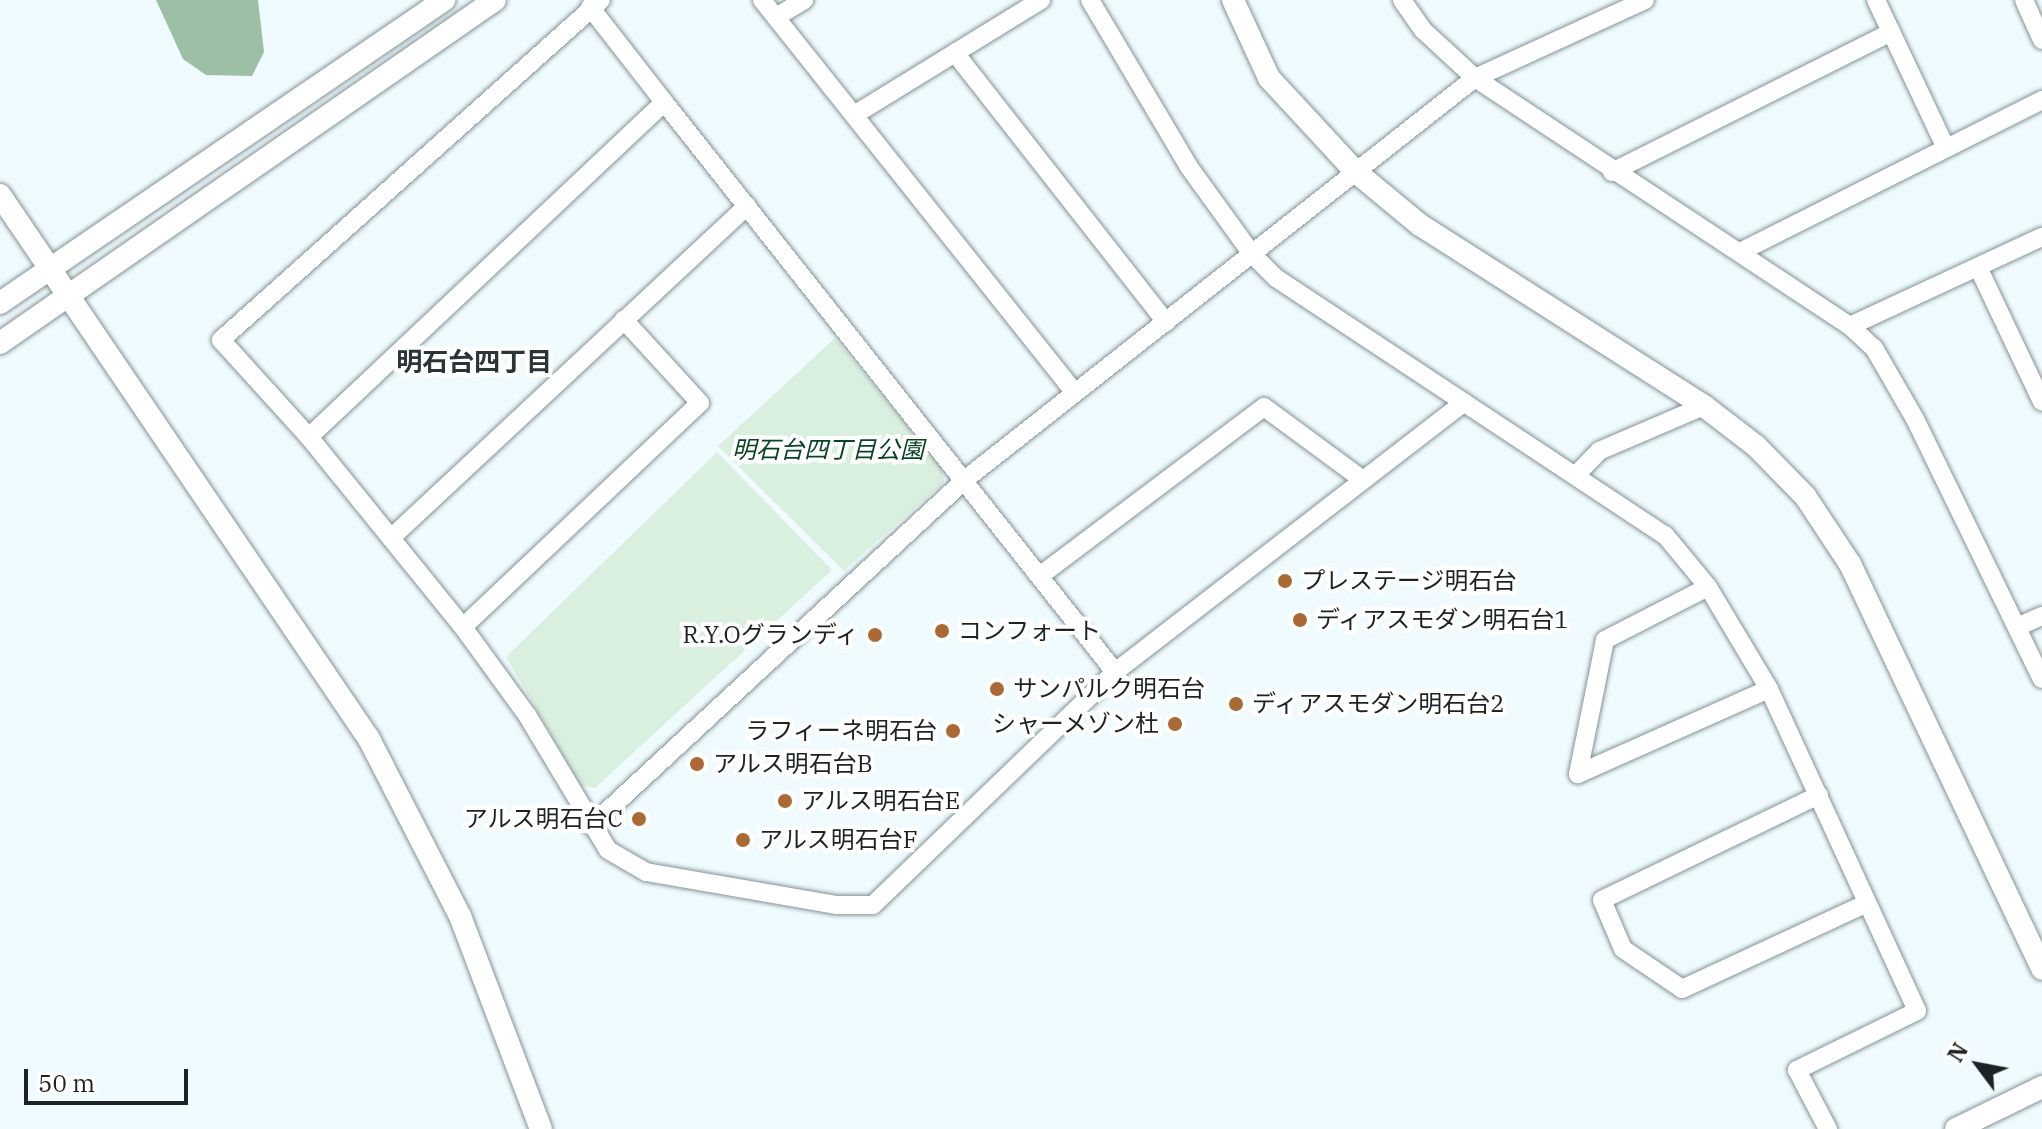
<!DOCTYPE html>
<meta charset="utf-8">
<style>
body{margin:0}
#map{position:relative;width:2042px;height:1129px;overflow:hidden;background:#effbfe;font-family:"IBM Plex Serif","Noto Sans JP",serif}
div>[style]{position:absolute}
.green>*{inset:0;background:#d9f0de}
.forest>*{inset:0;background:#9cbfa5}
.roads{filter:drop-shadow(0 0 2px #849296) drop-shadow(0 0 2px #849296)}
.minor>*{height:18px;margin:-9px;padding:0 9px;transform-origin:9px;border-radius:9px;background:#fff}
.tertiary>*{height:22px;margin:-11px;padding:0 11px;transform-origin:11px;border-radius:11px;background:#fff}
.dots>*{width:22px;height:22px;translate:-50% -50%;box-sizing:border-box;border:4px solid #fff;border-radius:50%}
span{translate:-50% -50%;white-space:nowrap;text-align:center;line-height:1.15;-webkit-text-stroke:8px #fff;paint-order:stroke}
.park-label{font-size:24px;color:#084523;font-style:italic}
.poi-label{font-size:24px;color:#1d2324}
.left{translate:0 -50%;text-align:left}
.right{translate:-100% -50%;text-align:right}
.neighbourhood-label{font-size:26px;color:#293538;font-weight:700}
.north{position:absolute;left:1938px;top:1025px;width:80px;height:80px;-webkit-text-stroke:6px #fff;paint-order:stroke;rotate:302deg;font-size:22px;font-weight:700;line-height:32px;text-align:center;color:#1d2324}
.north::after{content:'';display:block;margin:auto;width:28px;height:36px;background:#1d2324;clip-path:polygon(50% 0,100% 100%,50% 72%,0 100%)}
.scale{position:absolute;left:24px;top:1069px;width:164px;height:36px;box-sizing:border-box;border:4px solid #1d2324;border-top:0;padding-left:10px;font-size:24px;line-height:28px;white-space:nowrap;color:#1d2324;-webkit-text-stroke:6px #fff;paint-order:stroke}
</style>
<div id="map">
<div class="green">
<div style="clip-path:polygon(835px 338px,942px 469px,944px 482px,844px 571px,718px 446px)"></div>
<div style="clip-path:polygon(717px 452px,832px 570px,595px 788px,581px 785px,506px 657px)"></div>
</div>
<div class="forest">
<div style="clip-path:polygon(156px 0,258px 0,264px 52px,252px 76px,206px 75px,183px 59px)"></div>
</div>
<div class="roads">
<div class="minor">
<div style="left:601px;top:0;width:510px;rotate:138.18deg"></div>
<div style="left:221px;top:340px;width:131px;rotate:47.8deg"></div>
<div style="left:309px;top:437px;width:245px;rotate:51deg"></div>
<div style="left:463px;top:627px;width:109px;rotate:54deg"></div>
<div style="left:527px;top:715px;width:157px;rotate:59deg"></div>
<div style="left:608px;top:850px;width:44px;rotate:30.1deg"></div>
<div style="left:646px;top:872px;width:194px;rotate:9.8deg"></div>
<div style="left:837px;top:905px;width:36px"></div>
<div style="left:873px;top:905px;width:336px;rotate:-43.9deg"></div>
<div style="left:1115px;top:672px;width:441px;rotate:-37.7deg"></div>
<div style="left:762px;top:0;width:502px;rotate:51.46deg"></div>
<div style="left:1090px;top:0;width:194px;rotate:59.3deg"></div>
<div style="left:1189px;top:167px;width:107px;rotate:54.1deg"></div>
<div style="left:1252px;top:254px;width:34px;rotate:45deg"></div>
<div style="left:1276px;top:278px;width:466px;rotate:33.5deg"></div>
<div style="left:1665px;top:535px;width:67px;rotate:50.4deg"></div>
<div style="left:1708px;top:587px;width:119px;rotate:59.1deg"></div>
<div style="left:1769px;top:689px;width:354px;rotate:65.3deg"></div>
<div style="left:1917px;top:1011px;width:134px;rotate:153.8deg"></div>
<div style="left:1797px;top:1070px;width:67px;rotate:62.3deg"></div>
<div style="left:1402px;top:0;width:37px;rotate:55deg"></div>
<div style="left:1423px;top:30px;width:71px;rotate:42.7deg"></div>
<div style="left:1475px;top:78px;width:450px;rotate:33.5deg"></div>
<div style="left:1850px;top:326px;width:33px;rotate:43deg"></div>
<div style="left:1874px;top:348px;width:82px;rotate:60deg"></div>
<div style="left:1915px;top:419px;width:289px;rotate:64deg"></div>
<div style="left:1876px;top:0;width:161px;rotate:64.7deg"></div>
<div style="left:2024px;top:0;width:44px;rotate:65.8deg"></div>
<div style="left:590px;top:7px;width:120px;rotate:52.1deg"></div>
<div style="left:776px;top:17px;width:33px;rotate:-31deg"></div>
<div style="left:955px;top:53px;width:342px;rotate:51.9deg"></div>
<div style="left:854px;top:115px;width:220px;rotate:-31.6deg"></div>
<div style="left:1612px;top:172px;width:312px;rotate:-26.6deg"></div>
<div style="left:1740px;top:252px;width:338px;rotate:-26.7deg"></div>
<div style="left:1978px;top:267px;width:149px;rotate:64.6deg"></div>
<div style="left:1850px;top:326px;width:212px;rotate:-24.9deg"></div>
<div style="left:309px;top:437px;width:488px;rotate:-43.3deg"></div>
<div style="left:664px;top:102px;width:727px;rotate:51.65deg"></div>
<div style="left:1577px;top:474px;width:32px;rotate:-46deg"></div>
<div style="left:1599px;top:451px;width:114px;rotate:-23.2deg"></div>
<div style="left:391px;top:538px;width:487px;rotate:-43deg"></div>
<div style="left:1041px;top:575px;width:279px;rotate:-37deg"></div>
<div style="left:1264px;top:407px;width:123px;rotate:36.4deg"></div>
<div style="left:1708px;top:587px;width:116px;rotate:152.8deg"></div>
<div style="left:1605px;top:640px;width:137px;rotate:101.4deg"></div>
<div style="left:1578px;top:774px;width:209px;rotate:-24deg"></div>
<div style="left:463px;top:627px;width:326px;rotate:-43.4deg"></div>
<div style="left:700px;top:403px;width:113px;rotate:-132.5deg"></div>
<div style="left:2017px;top:627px;width:27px;rotate:-24deg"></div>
<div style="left:1819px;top:795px;width:241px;rotate:154.2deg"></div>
<div style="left:1602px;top:900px;width:53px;rotate:66.8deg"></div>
<div style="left:1623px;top:949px;width:71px;rotate:34.1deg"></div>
<div style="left:1682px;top:989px;width:204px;rotate:-24.9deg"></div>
<div style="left:591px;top:826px;width:512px;rotate:-42.79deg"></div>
<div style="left:967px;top:478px;width:647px;rotate:-38.22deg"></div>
<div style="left:1475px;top:78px;width:187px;rotate:-24.6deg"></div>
</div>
<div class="tertiary">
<div style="left:1233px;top:0;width:86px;rotate:65.2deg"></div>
<div style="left:1269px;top:78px;width:128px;rotate:47.2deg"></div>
<div style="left:1356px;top:172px;width:83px;rotate:39.6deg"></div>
<div style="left:1420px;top:225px;width:337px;rotate:32.5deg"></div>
<div style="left:1704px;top:406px;width:66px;rotate:37.6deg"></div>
<div style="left:1756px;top:446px;width:70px;rotate:45.6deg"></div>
<div style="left:1805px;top:496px;width:82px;rotate:56.5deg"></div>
<div style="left:1850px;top:564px;width:448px;rotate:64.6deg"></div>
<div style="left:0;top:195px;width:657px;rotate:55.85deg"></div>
<div style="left:369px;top:739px;width:199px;rotate:62.8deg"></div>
<div style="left:460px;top:916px;width:228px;rotate:69.2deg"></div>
<div style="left:0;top:303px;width:538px;rotate:-34.31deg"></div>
<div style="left:0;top:343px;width:602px;rotate:-34.72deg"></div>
<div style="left:1956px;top:1129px;width:96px;rotate:-26deg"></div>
</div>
</div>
<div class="dots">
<div style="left:1285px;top:581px;background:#ab6a35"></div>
<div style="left:1300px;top:620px;background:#ab6a35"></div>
<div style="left:942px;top:631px;background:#ab6a35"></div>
<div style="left:875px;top:635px;background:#ab6a35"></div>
<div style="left:997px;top:689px;background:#ab6a35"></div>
<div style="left:1236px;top:704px;background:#ab6a35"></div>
<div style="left:1175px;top:724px;background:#ab6a35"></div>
<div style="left:953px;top:731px;background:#ab6a35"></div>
<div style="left:697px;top:764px;background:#ab6a35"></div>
<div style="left:785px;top:801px;background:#ab6a35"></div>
<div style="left:639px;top:819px;background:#ab6a35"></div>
<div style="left:743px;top:840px;background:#ab6a35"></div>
</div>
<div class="park-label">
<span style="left:828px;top:450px">明石台四丁目公園</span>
</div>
<div class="poi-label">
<span class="left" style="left:1301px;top:581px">プレステージ明石台</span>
<span class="left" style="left:1316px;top:620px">ディアスモダン明石台1</span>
<span class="left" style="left:958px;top:631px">コンフォート</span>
<span class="right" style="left:859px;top:635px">R.Y.Oグランディ</span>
<span class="left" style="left:1013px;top:689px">サンパルク明石台</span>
<span class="left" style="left:1252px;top:704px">ディアスモダン明石台2</span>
<span class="right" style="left:1159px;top:724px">シャーメゾン杜</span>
<span class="right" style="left:937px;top:731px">ラフィーネ明石台</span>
<span class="left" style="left:713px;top:764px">アルス明石台B</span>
<span class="left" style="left:801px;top:801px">アルス明石台E</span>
<span class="right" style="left:623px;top:819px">アルス明石台C</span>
<span class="left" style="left:759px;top:840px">アルス明石台F</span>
</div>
<div class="neighbourhood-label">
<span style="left:474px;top:362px">明石台四丁目</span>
</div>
<div class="north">N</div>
<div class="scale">50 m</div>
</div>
